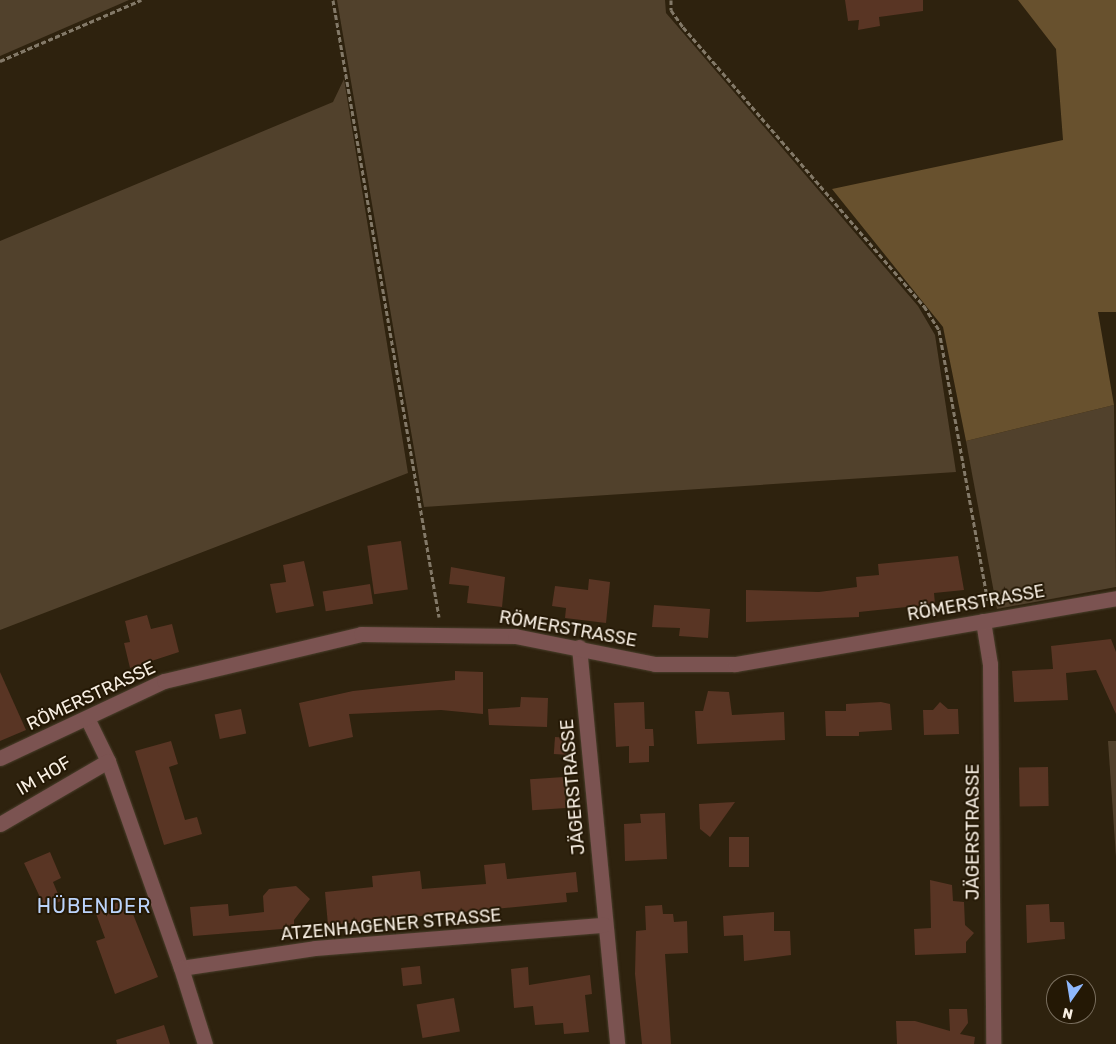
<!DOCTYPE html>
<meta charset="utf-8">
<style>
body{margin:0}
#map{position:relative;width:1116px;height:1044px;overflow:hidden;background:#2e220e;font-family:Rubik,sans-serif}
div>[style]{position:absolute}
.green>*{inset:0;background:#51412c}
.forest>*{inset:0;background:#68512e}
.building>*{inset:0;background:#593524;transform-origin:0 0}
.path>*{height:3px;margin-top:-1.5px;transform-origin:0;background:repeating-linear-gradient(90deg,#837968 0 5px,transparent 0 7.5px)}
.roads{filter:drop-shadow(0 0 1px #4a3f2c) drop-shadow(0 0 1px #4a3f2c)}
.street>*{height:15px;margin:-7.5px;padding:0 7.5px;transform-origin:7.5px;border-radius:7.5px;background:#7b5351}
span{translate:-50% -50%;white-space:nowrap;text-align:center;line-height:1.15;-webkit-text-stroke:4px #241805;paint-order:stroke}
.street-label{font-size:18px;color:#f8efe3}
.quarter-label{font-size:20px;color:#bcd4fb;letter-spacing:1px}
.north{position:absolute;left:1046px;top:974px;width:50px;height:50px;box-sizing:border-box;background:#241805;border:1px solid #796e5e;border-radius:50%;rotate:193deg;font-size:14px;font-weight:700;line-height:20px;text-align:center;color:#f8efe3}
.north::after{content:'';display:block;margin:auto;width:18px;height:22px;background:#8fb8fd;clip-path:polygon(50% 0,100% 100%,50% 72%,0 100%)}
</style>
<div id="map">
<div class="green">
<div style="clip-path:polygon(0 0,129px 0,0 56px)"></div>
<div style="clip-path:polygon(337px 0,665px 0,666px 13px,918px 306px,935px 335px,956px 472px,424px 507px)"></div>
<div style="clip-path:polygon(344px 79px,408px 473px,0 630px,0 241px,333px 102px)"></div>
<div style="clip-path:polygon(1114px 405px,1116px 587px,997px 609px,966px 441px)"></div>
<div style="clip-path:polygon(1108px 741px,1116px 741px,1116px 857px)"></div>
</div>
<div class="forest">
<div style="clip-path:polygon(1018px 0,1116px 0,1116px 312px,1098px 312px,1114px 405px,966px 441px,943px 327px,832px 189px,1063px 140px,1056px 49px)"></div>
</div>
<div class="building">
<div style="clip-path:polygon(845px 0,923px 0,923px 11px,879px 17px,880px 26px,858px 30px,859px 20px,848px 21px)"></div>
<div style="left:401px;top:541px;width:49px;height:34px;rotate:82deg"></div>
<div style="clip-path:polygon(958px 556px,964px 590px,934px 593px,935px 604px,859px 612px,859px 617px,746px 622px,746px 590px,819px 592px,857px 587px,856px 577px,879px 575px,878px 564px)"></div>
<div style="clip-path:polygon(304px 561px,314px 606px,276px 613px,270px 584px,286px 582px,283px 565px)"></div>
<div style="clip-path:polygon(451px 567px,505px 577px,502px 607px,467px 603px,469px 586px,449px 584px)"></div>
<div style="clip-path:polygon(589px 579px,610px 582px,606px 623px,565px 618px,566px 608px,552px 606px,555px 586px,588px 590px)"></div>
<div style="left:370px;top:584px;width:20px;height:48px;rotate:81deg"></div>
<div style="clip-path:polygon(654px 605px,710px 609px,708px 638px,679px 636px,680px 628px,652px 627px)"></div>
<div style="clip-path:polygon(147px 615px,151px 629px,172px 624px,179px 652px,130px 668px,124px 643px,130px 642px,125px 621px)"></div>
<div style="clip-path:polygon(1111px 639px,1116px 652px,1116px 714px,1096px 670px,1066px 673px,1068px 700px,1014px 702px,1012px 671px,1053px 669px,1051px 646px)"></div>
<div style="clip-path:polygon(455px 671px,483px 672px,483px 714px,441px 710px,349px 714px,353px 737px,309px 747px,299px 703px,353px 691px,455px 680px)"></div>
<div style="clip-path:polygon(0 672px,26px 730px,0 741px)"></div>
<div style="clip-path:polygon(708px 691px,729px 692px,732px 715px,784px 712px,785px 740px,697px 744px,695px 711px,703px 711px)"></div>
<div style="clip-path:polygon(521px 697px,548px 698px,547px 727px,489px 725px,488px 709px,520px 707px)"></div>
<div style="clip-path:polygon(644px 702px,645px 729px,653px 729px,654px 746px,649px 746px,649px 762px,629px 763px,629px 746px,616px 747px,614px 703px)"></div>
<div style="clip-path:polygon(881px 702px,890px 704px,892px 730px,859px 732px,859px 736px,826px 736px,825px 711px,846px 711px,846px 704px)"></div>
<div style="clip-path:polygon(940px 702px,948px 709px,958px 709px,959px 734px,924px 735px,923px 710px,933px 710px)"></div>
<div style="left:241px;top:709px;width:25px;height:27px;rotate:78deg"></div>
<div style="left:555px;top:737px;width:16px;height:17px;rotate:4deg"></div>
<div style="clip-path:polygon(171px 741px,178px 764px,169px 767px,185px 820px,197px 817px,202px 834px,164px 845px,135px 751px)"></div>
<div style="left:1048px;top:767px;width:39px;height:29px;rotate:89deg"></div>
<div style="left:564px;top:777px;width:31px;height:34px;rotate:86deg"></div>
<div style="clip-path:polygon(735px 802px,710px 837px,700px 829px,699px 804px)"></div>
<div style="clip-path:polygon(665px 813px,667px 859px,625px 861px,624px 824px,641px 823px,640px 814px)"></div>
<div style="left:729px;top:837px;width:20px;height:30px"></div>
<div style="clip-path:polygon(50px 852px,61px 878px,53px 882px,61px 901px,45px 908px,24px 863px)"></div>
<div style="clip-path:polygon(505px 863px,507px 879px,576px 872px,578px 892px,566px 893px,567px 902px,328px 925px,325px 892px,373px 887px,372px 876px,420px 871px,422px 889px,486px 884px,484px 865px)"></div>
<div style="clip-path:polygon(930px 880px,952px 885px,953px 901px,964px 902px,965px 925px,974px 933px,966px 942px,966px 953px,915px 955px,914px 929px,931px 928px)"></div>
<div style="clip-path:polygon(296px 886px,310px 899px,294px 920px,294px 928px,193px 936px,190px 907px,228px 904px,229px 916px,264px 912px,263px 896px,269px 889px)"></div>
<div style="clip-path:polygon(127px 899px,158px 977px,115px 994px,96px 941px,105px 938px,95px 911px)"></div>
<div style="clip-path:polygon(1049px 904px,1050px 922px,1064px 922px,1065px 939px,1027px 943px,1026px 905px)"></div>
<div style="clip-path:polygon(662px 905px,663px 914px,673px 914px,674px 922px,687px 921px,688px 953px,665px 954px,671px 1044px,642px 1044px,635px 974px,636px 931px,646px 930px,645px 906px)"></div>
<div style="clip-path:polygon(774px 912px,774px 931px,790px 931px,791px 955px,744px 961px,743px 935px,724px 936px,723px 916px)"></div>
<div style="left:420px;top:966px;width:18px;height:19px;rotate:84deg"></div>
<div style="clip-path:polygon(528px 967px,529px 985px,590px 975px,592px 994px,585px 995px,589px 1032px,564px 1034px,563px 1023px,535px 1025px,533px 1006px,514px 1008px,511px 969px)"></div>
<div style="left:454px;top:998px;width:34px;height:38px;rotate:80deg"></div>
<div style="clip-path:polygon(949px 1009px,967px 1009px,968px 1023px,960px 1034px,975px 1037px,974px 1044px,897px 1044px,896px 1021px,915px 1021px,950px 1031px)"></div>
<div style="clip-path:polygon(164px 1025px,170px 1044px,117px 1044px,116px 1040px)"></div>
</div>
<div class="path">
<div style="left:333px;top:0;width:626px;rotate:80.25deg"></div>
<div style="left:671px;top:0;width:10px;rotate:90deg"></div>
<div style="left:671px;top:10px;width:21px;rotate:55deg"></div>
<div style="left:683px;top:27px;width:369px;rotate:49.2deg"></div>
<div style="left:924px;top:306px;width:28px;rotate:58deg"></div>
<div style="left:939px;top:330px;width:276px;rotate:79.8deg"></div>
<div style="left:0;top:61px;width:154px;rotate:-23.4deg"></div>
</div>
<div class="roads">
<div class="street">
<div style="left:983px;top:621px;width:44px;rotate:80.8deg"></div>
<div style="left:990px;top:664px;width:380px;rotate:89.5deg"></div>
<div style="left:579px;top:647px;width:399px;rotate:84.5deg"></div>
<div style="left:88px;top:720px;width:46px;rotate:64deg"></div>
<div style="left:108px;top:761px;width:219px;rotate:70.6deg"></div>
<div style="left:181px;top:968px;width:135px;rotate:-8.5deg"></div>
<div style="left:315px;top:948px;width:290px;rotate:-4.6deg"></div>
<div style="left:0;top:758px;width:181px;rotate:-25.2deg"></div>
<div style="left:164px;top:681px;width:203px;rotate:-13.4deg"></div>
<div style="left:361px;top:634px;width:154px;rotate:0.7deg"></div>
<div style="left:515px;top:636px;width:143px;rotate:11.3deg"></div>
<div style="left:655px;top:664px;width:80px"></div>
<div style="left:735px;top:664px;width:387px;rotate:-9.8deg"></div>
<div style="left:0;top:824px;width:125px;rotate:-30.3deg"></div>
<div style="left:181px;top:968px;width:80px;rotate:72.5deg"></div>
</div>
</div>
<div class="street-label">
<span style="left:976px;top:603px;rotate:-10deg">RÖMERSTRASSE</span>
<span style="left:568px;top:629px;rotate:10deg">RÖMERSTRASSE</span>
<span style="left:91px;top:696px;rotate:-25deg">RÖMERSTRASSE</span>
<span style="left:44px;top:776px;rotate:-30deg">IM HOF</span>
<span style="left:573px;top:787px;rotate:-95deg">JÄGERSTRASSE</span>
<span style="left:973px;top:832px;rotate:-90deg">JÄGERSTRASSE</span>
<span style="left:391px;top:925px;rotate:-5deg">ATZENHAGENER STRASSE</span>
</div>
<div class="quarter-label">
<span style="left:94px;top:906px">HÜBENDER</span>
</div>
<div class="north">N</div>
</div>
